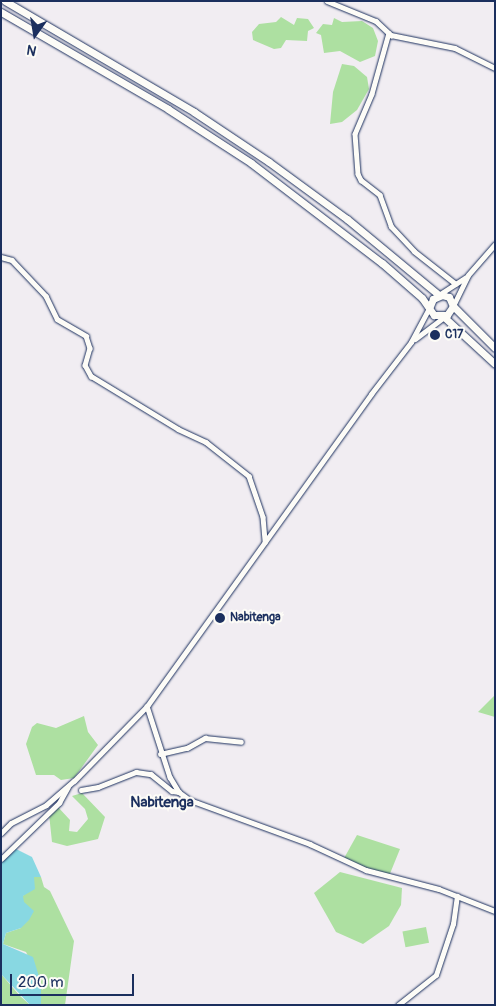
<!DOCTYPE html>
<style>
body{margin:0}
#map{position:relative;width:496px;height:1006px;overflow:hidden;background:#f1edf2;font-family:Pangolin,sans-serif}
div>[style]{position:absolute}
.green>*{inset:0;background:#ade0a1;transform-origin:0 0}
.water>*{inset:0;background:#88d8e2}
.roads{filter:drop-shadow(0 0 1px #1b2f5e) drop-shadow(0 0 1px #1b2f5e)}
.minor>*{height:4.5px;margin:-2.25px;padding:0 2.25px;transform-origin:2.25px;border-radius:2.25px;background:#fdfcf7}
.tertiary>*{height:5px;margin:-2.5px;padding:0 2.5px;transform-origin:2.5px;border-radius:2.5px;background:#fdfcf7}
.trunk>*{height:7px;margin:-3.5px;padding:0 3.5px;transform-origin:3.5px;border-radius:3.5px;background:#fdfcf7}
.dots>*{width:14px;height:14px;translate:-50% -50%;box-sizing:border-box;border:2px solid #fdfcf7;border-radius:50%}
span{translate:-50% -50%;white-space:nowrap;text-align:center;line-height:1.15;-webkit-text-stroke:4px #fdfcf7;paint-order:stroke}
.poi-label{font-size:12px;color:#1b2f5e;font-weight:700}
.left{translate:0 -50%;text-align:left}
.quarter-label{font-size:15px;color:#1b2f5e;font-weight:700}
.frame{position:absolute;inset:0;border:2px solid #1b2f5e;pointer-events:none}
.north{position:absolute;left:10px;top:10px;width:50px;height:50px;-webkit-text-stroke:4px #fdfcf7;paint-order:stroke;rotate:193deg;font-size:14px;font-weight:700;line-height:20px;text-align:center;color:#1b2f5e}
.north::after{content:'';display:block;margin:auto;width:18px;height:22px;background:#1b2f5e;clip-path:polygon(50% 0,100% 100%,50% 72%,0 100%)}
.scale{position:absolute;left:10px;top:974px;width:124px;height:22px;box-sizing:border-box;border:2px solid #1b2f5e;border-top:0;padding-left:6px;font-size:15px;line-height:18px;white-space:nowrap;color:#1b2f5e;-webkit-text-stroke:4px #fdfcf7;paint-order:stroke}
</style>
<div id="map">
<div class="green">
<div style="clip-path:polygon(281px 17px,294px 25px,297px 18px,308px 19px,314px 28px,308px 31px,307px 41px,286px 40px,281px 48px,274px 49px,253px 40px,252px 32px,259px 24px,276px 22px)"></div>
<div style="clip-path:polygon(334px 18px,342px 22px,362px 21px,373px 28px,378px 41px,375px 56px,360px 62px,340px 51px,324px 53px,321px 35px,316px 33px,323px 24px,332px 25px)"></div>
<div style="clip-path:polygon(342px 64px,354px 66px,367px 77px,369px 89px,357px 110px,342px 122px,330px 124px,333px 92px)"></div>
<div style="clip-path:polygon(495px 695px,495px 717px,478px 712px)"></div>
<div style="clip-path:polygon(84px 716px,88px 732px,98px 745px,74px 778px,61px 780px,54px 775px,36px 775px,26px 744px,32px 727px,37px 723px,56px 728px)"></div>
<div style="clip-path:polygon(82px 793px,105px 817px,98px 839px,67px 846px,52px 842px,49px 814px,57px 806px,70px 820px,69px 831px,77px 832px,88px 819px,85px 809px,72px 796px)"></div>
<div style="clip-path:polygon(357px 835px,400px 849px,389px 876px,343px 860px)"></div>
<div style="clip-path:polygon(340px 872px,402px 888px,401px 905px,389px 926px,363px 944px,336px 932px,314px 893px)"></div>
<div style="clip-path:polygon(34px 877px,41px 877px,44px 887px,50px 891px,74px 941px,65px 1005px,41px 1005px,41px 983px,26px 952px,3px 944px,6px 933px,21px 928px,23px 896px)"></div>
<div style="left:426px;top:927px;width:16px;height:24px;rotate:79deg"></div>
<div style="clip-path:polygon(1px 974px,20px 996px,30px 1005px,1px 1005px)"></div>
</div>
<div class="water">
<div style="clip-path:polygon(16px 849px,32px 857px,41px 877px,34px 877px,35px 889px,23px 896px,24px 902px,34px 911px,29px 920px,21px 928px,6px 933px,3px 944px,33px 957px,41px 983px,41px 1005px,30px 1005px,1px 974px,1px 863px)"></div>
</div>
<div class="roads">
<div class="minor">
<div style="left:327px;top:1px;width:53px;rotate:22.2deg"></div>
<div style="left:376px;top:21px;width:21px;rotate:43deg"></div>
<div style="left:391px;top:35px;width:65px;rotate:11.5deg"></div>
<div style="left:455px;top:48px;width:45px;rotate:26.6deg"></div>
<div style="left:389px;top:33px;width:63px;rotate:105.6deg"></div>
<div style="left:372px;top:94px;width:43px;rotate:113deg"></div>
<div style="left:355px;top:134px;width:40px;rotate:85.7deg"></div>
<div style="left:358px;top:174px;width:7px;rotate:63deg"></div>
<div style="left:361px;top:180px;width:24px;rotate:38deg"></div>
<div style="left:380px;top:195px;width:33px;rotate:70deg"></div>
<div style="left:391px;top:226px;width:34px;rotate:47deg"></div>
<div style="left:414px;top:251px;width:53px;rotate:38.2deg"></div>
<div style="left:1px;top:257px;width:11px;rotate:15deg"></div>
<div style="left:12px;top:260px;width:50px;rotate:46.6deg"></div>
<div style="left:46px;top:296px;width:25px;rotate:64deg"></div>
<div style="left:57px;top:319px;width:34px;rotate:30deg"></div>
<div style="left:86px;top:336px;width:13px;rotate:72deg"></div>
<div style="left:90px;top:348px;width:18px;rotate:106deg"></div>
<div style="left:85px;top:365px;width:13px;rotate:61deg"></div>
<div style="left:91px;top:376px;width:102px;rotate:31.3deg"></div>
<div style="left:178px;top:429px;width:31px;rotate:25deg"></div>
<div style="left:206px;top:442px;width:55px;rotate:38.3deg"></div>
<div style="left:249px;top:476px;width:43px;rotate:71.1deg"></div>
<div style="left:263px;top:517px;width:25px;rotate:85deg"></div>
<div style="left:147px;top:706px;width:75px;rotate:72.1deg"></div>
<div style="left:170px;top:777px;width:17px;rotate:59deg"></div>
<div style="left:179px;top:792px;width:14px;rotate:36deg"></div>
<div style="left:190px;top:800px;width:128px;rotate:20.1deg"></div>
<div style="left:310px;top:844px;width:62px;rotate:24.9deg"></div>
<div style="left:366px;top:870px;width:75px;rotate:14.6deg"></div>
<div style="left:439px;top:889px;width:60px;rotate:21.4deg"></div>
<div style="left:160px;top:754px;width:28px;rotate:-13deg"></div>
<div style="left:187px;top:748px;width:21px;rotate:-29deg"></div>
<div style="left:205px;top:738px;width:36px;rotate:6deg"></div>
<div style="left:81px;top:790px;width:17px;rotate:-10deg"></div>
<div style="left:98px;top:787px;width:41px;rotate:-21.5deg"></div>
<div style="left:136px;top:772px;width:15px;rotate:8deg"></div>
<div style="left:151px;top:774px;width:27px;rotate:39deg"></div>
<div style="left:172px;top:791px;width:7px;rotate:8deg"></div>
<div style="left:1px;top:859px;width:81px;rotate:-44deg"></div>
<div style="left:59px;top:803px;width:18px;rotate:-61deg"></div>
<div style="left:398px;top:1005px;width:48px;rotate:-38.3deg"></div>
<div style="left:436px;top:975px;width:54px;rotate:-71.6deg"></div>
<div style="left:453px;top:924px;width:28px;rotate:-82deg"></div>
</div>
<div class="tertiary">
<div style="left:440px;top:294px;width:31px;rotate:-33deg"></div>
<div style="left:453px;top:306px;width:34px;rotate:-64deg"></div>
<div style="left:468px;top:275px;width:41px;rotate:-48.9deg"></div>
<div style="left:415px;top:339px;width:36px;rotate:-37deg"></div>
<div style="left:1px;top:833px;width:14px;rotate:-45deg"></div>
<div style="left:11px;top:823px;width:39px;rotate:-27deg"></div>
<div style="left:46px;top:805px;width:37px;rotate:-41deg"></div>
<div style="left:74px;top:781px;width:105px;rotate:-45.8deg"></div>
<div style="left:147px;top:706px;width:384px;rotate:-54.3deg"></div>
<div style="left:371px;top:394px;width:66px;rotate:-52.4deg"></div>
<div style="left:411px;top:342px;width:40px;rotate:-62deg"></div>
</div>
<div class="trunk">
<div style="left:5px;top:1px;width:219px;rotate:30.4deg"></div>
<div style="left:194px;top:112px;width:90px;rotate:33.7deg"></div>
<div style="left:269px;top:162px;width:97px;rotate:36.2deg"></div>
<div style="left:347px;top:219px;width:119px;rotate:39.6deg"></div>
<div style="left:1px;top:12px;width:193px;rotate:30.1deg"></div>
<div style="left:168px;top:109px;width:99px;rotate:33deg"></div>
<div style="left:251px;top:163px;width:165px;rotate:37.4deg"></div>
<div style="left:382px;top:263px;width:53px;rotate:41.2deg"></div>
<div style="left:422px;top:298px;width:21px;rotate:55deg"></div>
<div style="left:434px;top:315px;width:13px"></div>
<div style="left:447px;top:315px;width:11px;rotate:-56deg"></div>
<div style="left:453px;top:306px;width:10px;rotate:-114deg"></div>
<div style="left:449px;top:297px;width:7px;rotate:-164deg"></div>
<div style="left:442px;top:295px;width:10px;rotate:156deg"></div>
<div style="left:433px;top:299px;width:8px;rotate:113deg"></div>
<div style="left:453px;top:306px;width:59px;rotate:45deg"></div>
<div style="left:444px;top:317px;width:69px;rotate:42.7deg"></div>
</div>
</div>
<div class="dots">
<div style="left:435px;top:335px;background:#1b2f5e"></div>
<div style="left:220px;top:618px;background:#1b2f5e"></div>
</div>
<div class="poi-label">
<span class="left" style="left:445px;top:335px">C17</span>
<span class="left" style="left:230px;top:618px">Nabitenga</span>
</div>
<div class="quarter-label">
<span style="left:162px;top:803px">Nabitenga</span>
</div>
<div class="frame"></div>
<div class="north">N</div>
<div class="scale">200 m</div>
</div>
